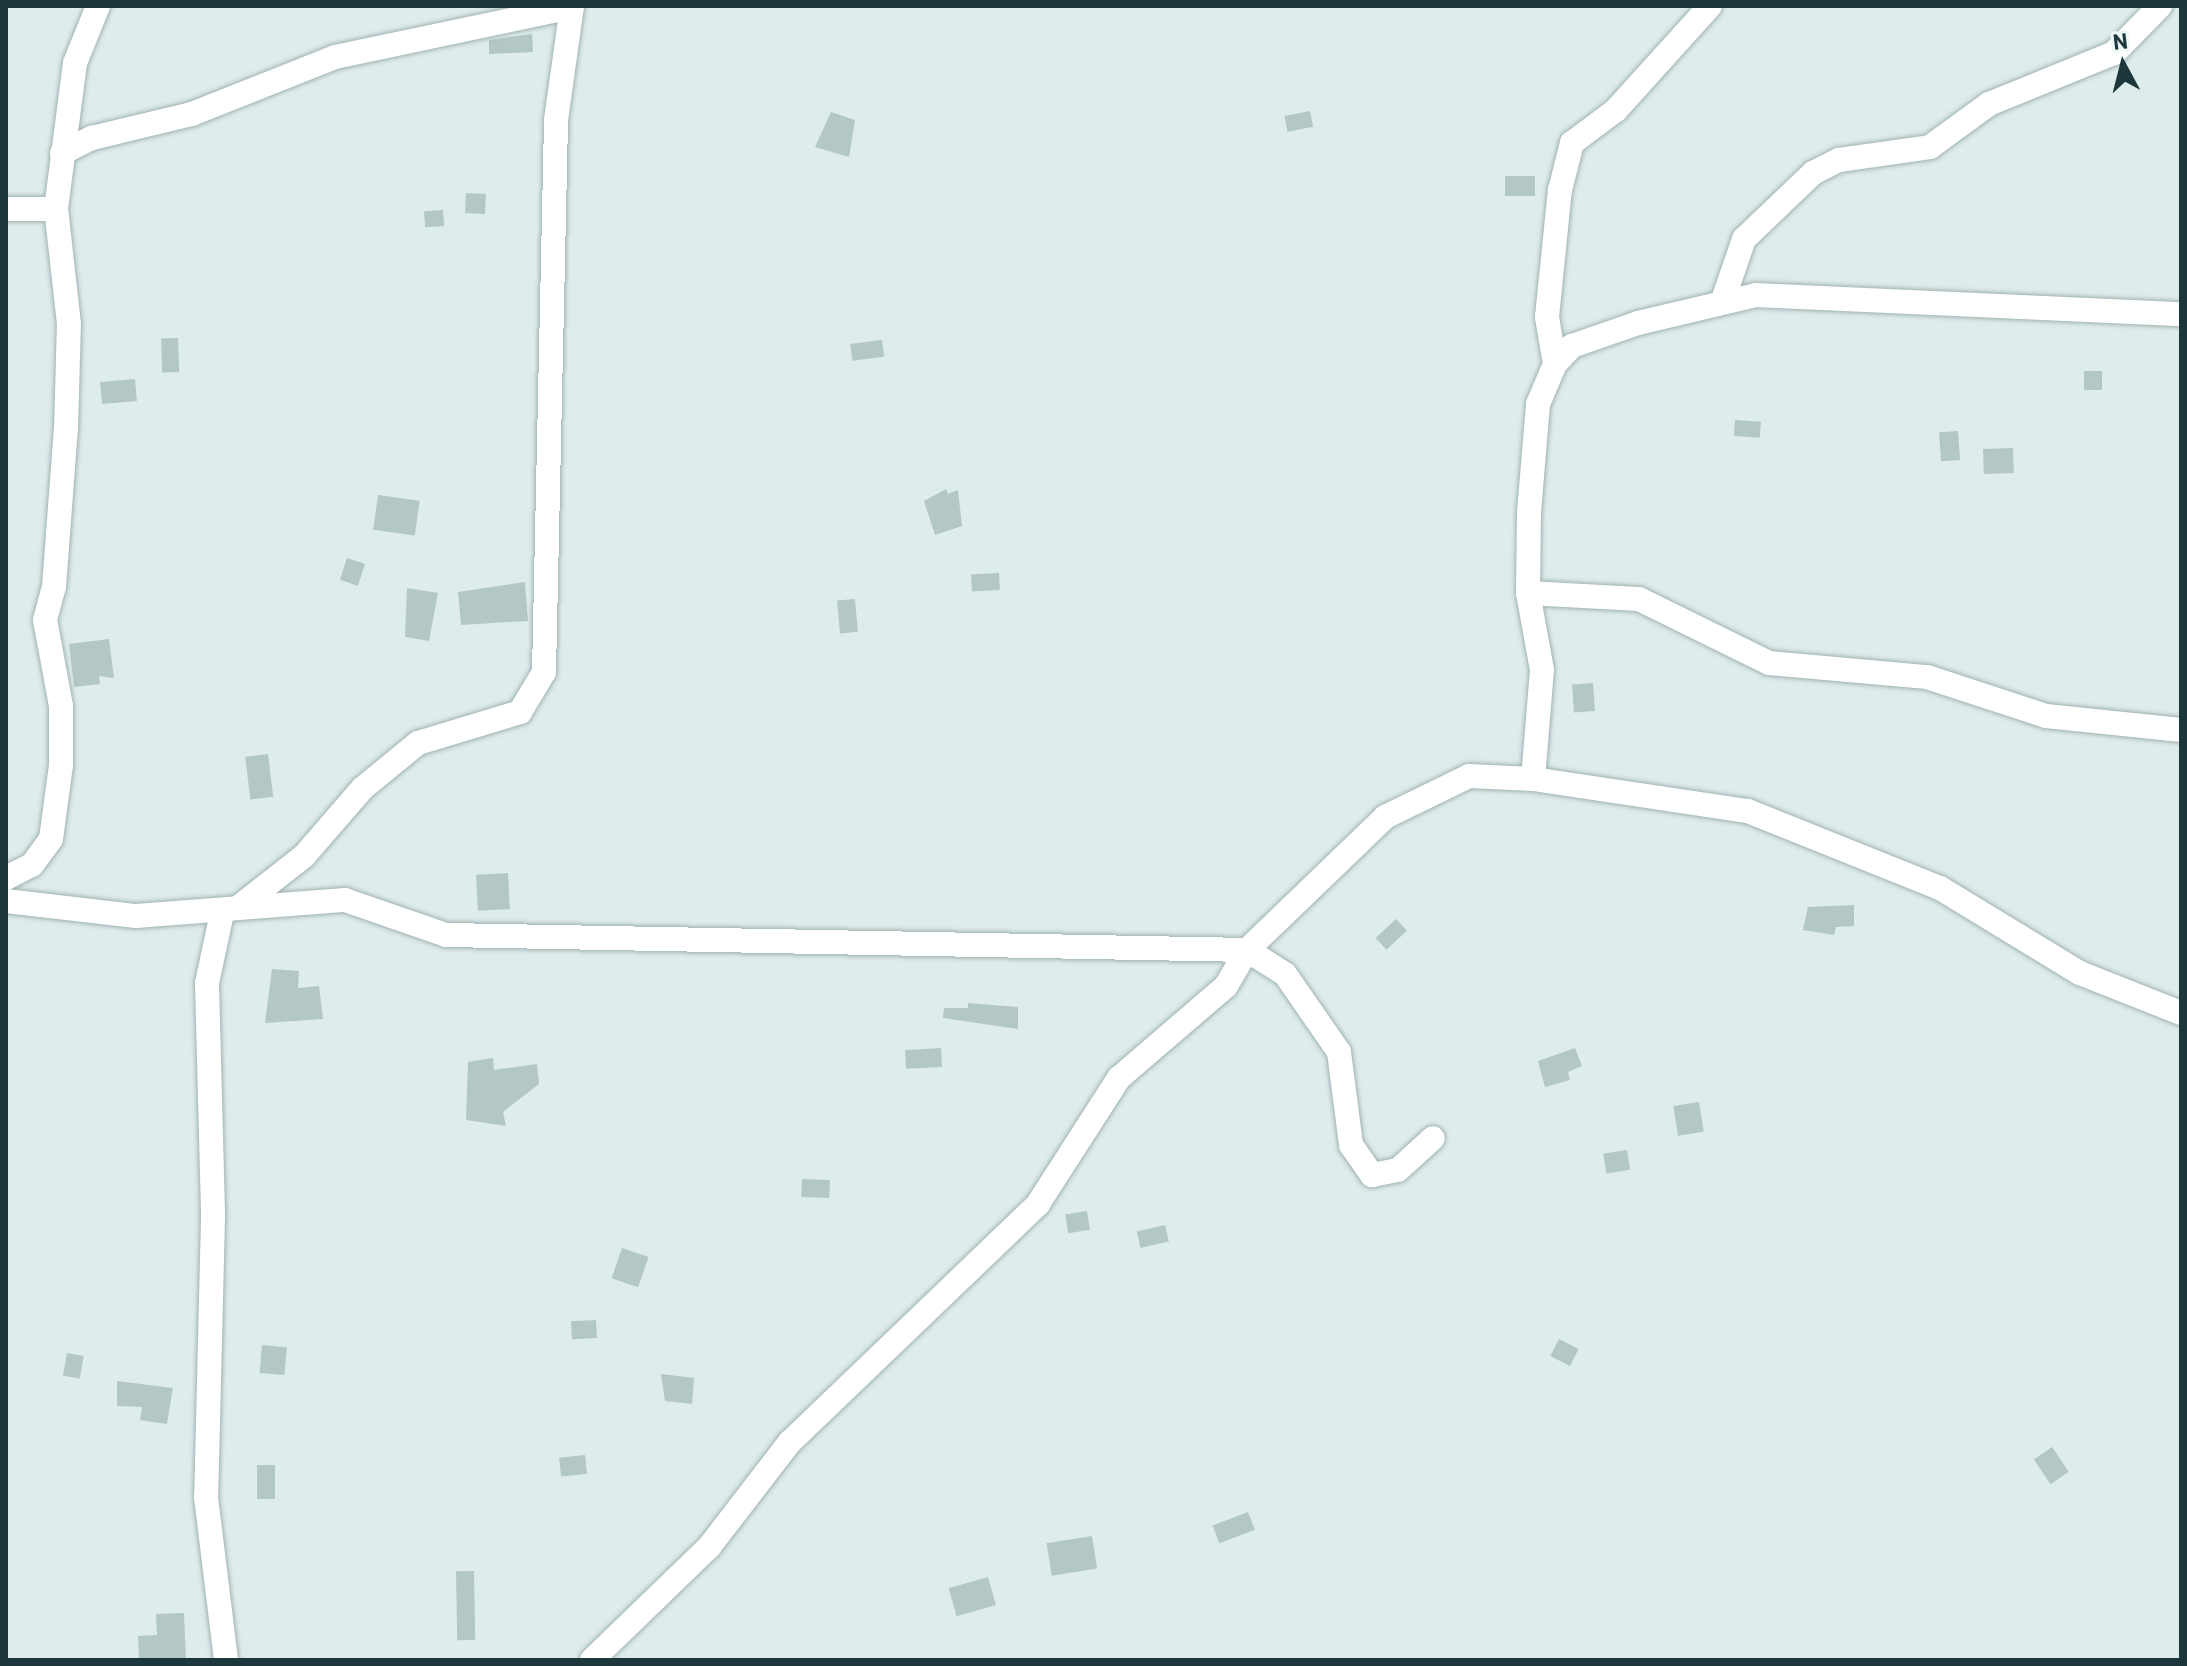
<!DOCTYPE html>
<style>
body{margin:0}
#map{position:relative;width:2187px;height:1666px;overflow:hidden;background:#deeceb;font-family:Barlow,sans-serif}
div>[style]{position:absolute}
.building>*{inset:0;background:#b3c7c6;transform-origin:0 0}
.roads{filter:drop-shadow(0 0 2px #a0b2b3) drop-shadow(0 0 2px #a0b2b3)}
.street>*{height:24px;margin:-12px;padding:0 12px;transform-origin:12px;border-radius:12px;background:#fff}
span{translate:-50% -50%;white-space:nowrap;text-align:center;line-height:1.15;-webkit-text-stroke:8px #eef8f7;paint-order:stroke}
.frame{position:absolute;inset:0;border:8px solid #1d383d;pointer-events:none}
.north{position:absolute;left:2083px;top:24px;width:80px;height:80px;-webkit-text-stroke:6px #eef8f7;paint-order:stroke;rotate:353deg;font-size:22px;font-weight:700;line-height:32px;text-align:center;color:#1d383d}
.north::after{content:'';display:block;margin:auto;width:28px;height:36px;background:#1d383d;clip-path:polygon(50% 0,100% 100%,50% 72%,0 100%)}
</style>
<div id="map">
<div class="building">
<div style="clip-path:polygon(532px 34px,533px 52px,489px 54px,489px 40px)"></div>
<div style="left:1310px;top:111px;width:16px;height:26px;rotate:79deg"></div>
<div style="clip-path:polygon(831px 112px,855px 120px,849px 157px,815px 147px)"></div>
<div style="left:1505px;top:176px;width:30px;height:20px"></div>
<div style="left:466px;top:193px;width:20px;height:20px;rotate:3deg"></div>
<div style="left:443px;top:210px;width:16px;height:19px;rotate:86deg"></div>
<div style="left:178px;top:338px;width:34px;height:17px;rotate:88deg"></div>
<div style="left:882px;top:340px;width:17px;height:32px;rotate:83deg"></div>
<div style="left:2084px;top:371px;width:18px;height:19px"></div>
<div style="left:135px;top:379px;width:22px;height:35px;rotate:85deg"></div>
<div style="left:1735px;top:420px;width:26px;height:16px;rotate:4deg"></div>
<div style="left:1958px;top:431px;width:29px;height:19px;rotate:86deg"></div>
<div style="left:2013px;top:448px;width:25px;height:30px;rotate:88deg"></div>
<div style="clip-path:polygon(946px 489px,948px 494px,958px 490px,962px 526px,935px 535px,924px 501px)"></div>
<div style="left:378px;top:495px;width:42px;height:35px;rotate:8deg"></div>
<div style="left:347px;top:558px;width:19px;height:23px;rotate:18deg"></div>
<div style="left:999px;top:573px;width:17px;height:28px;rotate:87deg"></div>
<div style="clip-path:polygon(525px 582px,528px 621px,461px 625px,458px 592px)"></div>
<div style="clip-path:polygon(407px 588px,438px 593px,429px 641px,405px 637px)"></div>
<div style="left:855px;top:599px;width:33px;height:18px;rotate:85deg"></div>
<div style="clip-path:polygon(109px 639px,114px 678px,99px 676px,100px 684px,74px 687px,69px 644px)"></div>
<div style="left:1593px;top:683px;width:28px;height:21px;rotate:86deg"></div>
<div style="left:268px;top:754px;width:43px;height:23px;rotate:83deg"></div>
<div style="left:508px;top:873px;width:36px;height:32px;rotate:87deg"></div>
<div style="clip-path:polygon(1854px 905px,1854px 926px,1836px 927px,1834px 935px,1803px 930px,1808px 907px)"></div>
<div style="left:1396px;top:919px;width:16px;height:28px;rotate:47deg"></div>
<div style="clip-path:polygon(272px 969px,299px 971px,298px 988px,319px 986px,323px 1019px,265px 1023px)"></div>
<div style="clip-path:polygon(968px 1003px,1018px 1007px,1018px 1029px,943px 1018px,944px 1008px,968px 1008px)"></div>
<div style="left:941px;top:1048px;width:19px;height:36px;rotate:87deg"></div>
<div style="clip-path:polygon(1575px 1048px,1582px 1066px,1568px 1072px,1570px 1080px,1545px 1087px,1538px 1061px)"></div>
<div style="clip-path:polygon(493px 1058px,494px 1070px,537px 1064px,539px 1084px,503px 1112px,506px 1126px,466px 1120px,468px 1062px)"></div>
<div style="left:1699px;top:1102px;width:30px;height:26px;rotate:81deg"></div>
<div style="left:1627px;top:1150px;width:20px;height:24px;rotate:81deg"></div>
<div style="left:802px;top:1179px;width:28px;height:18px;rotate:2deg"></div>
<div style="left:1087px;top:1211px;width:19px;height:22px;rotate:81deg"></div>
<div style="left:1165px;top:1225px;width:17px;height:29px;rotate:77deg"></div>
<div style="left:622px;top:1248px;width:28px;height:32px;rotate:19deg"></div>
<div style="left:596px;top:1320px;width:18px;height:25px;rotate:87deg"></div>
<div style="left:1559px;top:1339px;width:22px;height:19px;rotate:27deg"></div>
<div style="left:262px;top:1345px;width:25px;height:28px;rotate:5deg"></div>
<div style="left:67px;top:1353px;width:17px;height:23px;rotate:10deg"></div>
<div style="clip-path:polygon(661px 1374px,694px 1378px,692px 1404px,665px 1401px)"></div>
<div style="clip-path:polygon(117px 1381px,173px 1388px,167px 1424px,140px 1420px,142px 1407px,117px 1406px)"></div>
<div style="left:2052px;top:1447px;width:30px;height:22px;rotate:56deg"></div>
<div style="left:585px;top:1455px;width:19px;height:26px;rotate:84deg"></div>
<div style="left:257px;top:1465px;width:18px;height:34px"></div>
<div style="left:1248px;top:1512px;width:19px;height:38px;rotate:69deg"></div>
<div style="left:1092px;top:1536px;width:33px;height:46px;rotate:81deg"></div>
<div style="left:474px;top:1571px;width:69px;height:18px;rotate:89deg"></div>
<div style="left:988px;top:1577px;width:29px;height:41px;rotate:74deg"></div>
<div style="clip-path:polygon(184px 1613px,186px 1660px,139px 1660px,138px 1636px,157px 1635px,156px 1614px)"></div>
</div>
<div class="roads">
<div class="street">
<div style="left:62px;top:153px;width:34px;rotate:-27deg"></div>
<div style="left:92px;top:138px;width:103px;rotate:-13.5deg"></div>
<div style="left:192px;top:114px;width:154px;rotate:-21.7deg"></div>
<div style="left:335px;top:57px;width:242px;rotate:-11.9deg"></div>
<div style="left:6px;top:209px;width:50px"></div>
<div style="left:1723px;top:300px;width:65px;rotate:-71deg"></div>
<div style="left:1744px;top:239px;width:95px;rotate:-43.7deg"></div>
<div style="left:1813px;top:173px;width:29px;rotate:-27deg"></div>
<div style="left:1839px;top:160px;width:92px;rotate:-8.1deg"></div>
<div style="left:1930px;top:147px;width:73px;rotate:-36.1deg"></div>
<div style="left:1989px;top:104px;width:135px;rotate:-22.2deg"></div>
<div style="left:2114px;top:53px;width:66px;rotate:-45.6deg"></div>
<div style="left:1555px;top:364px;width:48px;rotate:-99.7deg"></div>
<div style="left:1547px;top:317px;width:128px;rotate:-84.2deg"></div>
<div style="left:1560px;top:190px;width:49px;rotate:-75.7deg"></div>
<div style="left:1572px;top:143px;width:55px;rotate:-36.9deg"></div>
<div style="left:1616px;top:110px;width:140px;rotate:-47.9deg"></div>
<div style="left:1528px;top:593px;width:111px;rotate:3.1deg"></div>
<div style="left:1639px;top:599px;width:145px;rotate:26.2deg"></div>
<div style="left:1769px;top:663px;width:159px;rotate:5.1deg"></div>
<div style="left:1927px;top:677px;width:125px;rotate:18.1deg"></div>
<div style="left:2046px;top:716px;width:136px;rotate:5.9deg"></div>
<div style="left:1533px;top:779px;width:109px;rotate:-85.3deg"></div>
<div style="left:1542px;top:670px;width:78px;rotate:-100.3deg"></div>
<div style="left:1528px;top:593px;width:81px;rotate:-89.3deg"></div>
<div style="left:1529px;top:512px;width:108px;rotate:-85.2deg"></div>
<div style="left:1538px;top:404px;width:43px;rotate:-67deg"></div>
<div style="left:1555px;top:364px;width:25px;rotate:-47deg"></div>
<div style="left:1572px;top:346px;width:70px;rotate:-19.2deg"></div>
<div style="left:1638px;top:323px;width:121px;rotate:-13.3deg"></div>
<div style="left:1756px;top:295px;width:425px;rotate:2.6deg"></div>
<div style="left:6px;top:878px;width:29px;rotate:-27deg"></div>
<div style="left:32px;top:865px;width:32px;rotate:-54deg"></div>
<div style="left:51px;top:839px;width:75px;rotate:-82.3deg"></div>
<div style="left:61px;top:765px;width:59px;rotate:-90deg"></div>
<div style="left:61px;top:706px;width:87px;rotate:-100.5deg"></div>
<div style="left:45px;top:620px;width:34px;rotate:-75deg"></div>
<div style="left:54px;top:587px;width:158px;rotate:-85.7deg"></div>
<div style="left:66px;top:429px;width:105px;rotate:-88.4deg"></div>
<div style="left:69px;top:324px;width:116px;rotate:-96.4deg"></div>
<div style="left:56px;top:209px;width:147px;rotate:-82.6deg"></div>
<div style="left:75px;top:63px;width:61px;rotate:-68deg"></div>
<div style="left:6px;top:901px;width:131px;rotate:6.6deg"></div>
<div style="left:136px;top:916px;width:210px;rotate:-4.4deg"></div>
<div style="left:345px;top:900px;width:107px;rotate:19.1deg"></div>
<div style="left:446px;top:935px;width:801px;rotate:1.07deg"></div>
<div style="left:1247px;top:950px;width:192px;rotate:-43.9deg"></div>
<div style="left:1385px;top:817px;width:93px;rotate:-26deg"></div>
<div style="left:1469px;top:776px;width:64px;rotate:2.7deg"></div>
<div style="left:1533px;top:779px;width:217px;rotate:8.5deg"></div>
<div style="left:1748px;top:811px;width:207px;rotate:21.9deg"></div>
<div style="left:1940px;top:888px;width:164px;rotate:31.3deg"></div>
<div style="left:2080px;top:973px;width:109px;rotate:21.6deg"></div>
<div style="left:239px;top:907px;width:83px;rotate:-38.1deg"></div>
<div style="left:304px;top:856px;width:90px;rotate:-49.1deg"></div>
<div style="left:363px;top:788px;width:71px;rotate:-39.3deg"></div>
<div style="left:418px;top:743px;width:107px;rotate:-16.9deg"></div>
<div style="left:520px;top:712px;width:47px;rotate:-59deg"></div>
<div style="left:544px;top:672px;width:552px;rotate:-88.75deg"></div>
<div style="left:556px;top:120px;width:115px;rotate:-82deg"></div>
<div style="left:222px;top:913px;width:72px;rotate:102.1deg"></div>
<div style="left:207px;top:983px;width:235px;rotate:88.5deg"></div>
<div style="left:213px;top:1218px;width:279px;rotate:91.4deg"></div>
<div style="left:206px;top:1497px;width:164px;rotate:83deg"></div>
<div style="left:592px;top:1660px;width:163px;rotate:-44deg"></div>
<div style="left:709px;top:1547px;width:133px;rotate:-52.4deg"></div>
<div style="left:790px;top:1442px;width:344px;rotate:-43.8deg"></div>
<div style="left:1038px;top:1204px;width:150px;rotate:-57.3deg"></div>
<div style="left:1119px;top:1078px;width:141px;rotate:-40.7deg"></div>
<div style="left:1226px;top:986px;width:42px;rotate:-59.7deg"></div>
<div style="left:1247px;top:950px;width:45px;rotate:32.3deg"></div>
<div style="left:1285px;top:974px;width:95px;rotate:55.3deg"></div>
<div style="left:1339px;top:1052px;width:94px;rotate:82.6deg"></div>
<div style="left:1351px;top:1145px;width:37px;rotate:55deg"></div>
<div style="left:1372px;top:1175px;width:26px;rotate:-11deg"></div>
<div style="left:1398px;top:1170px;width:47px;rotate:-42.4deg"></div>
</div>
</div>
<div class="frame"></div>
<div class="north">N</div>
</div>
